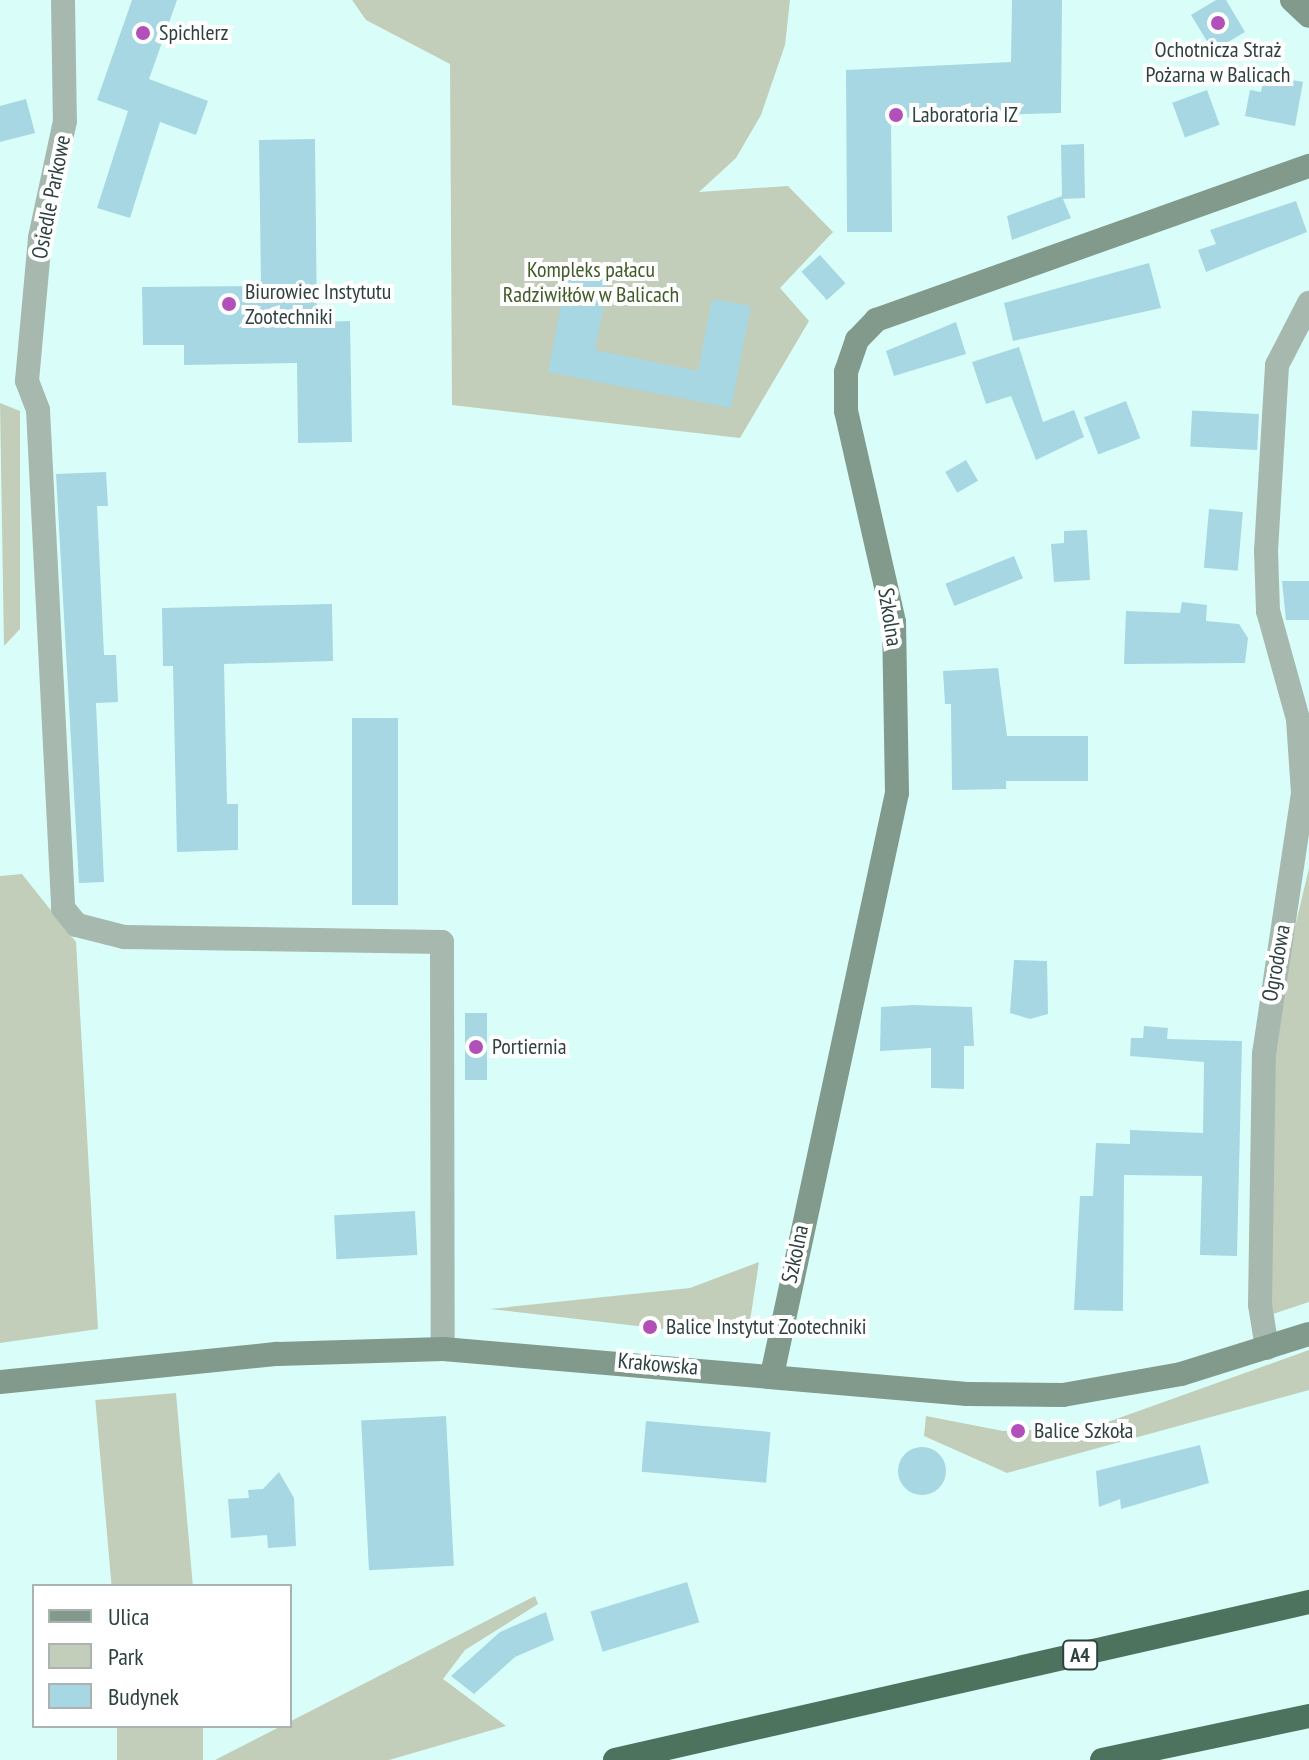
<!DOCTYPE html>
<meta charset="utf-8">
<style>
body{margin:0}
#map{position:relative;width:1309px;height:1760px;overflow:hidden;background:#d9fef9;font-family:"PT Sans Narrow",sans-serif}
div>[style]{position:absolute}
.green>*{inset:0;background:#c2ceb9;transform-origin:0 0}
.building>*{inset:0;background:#a6d7e3;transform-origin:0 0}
.round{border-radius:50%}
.street>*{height:24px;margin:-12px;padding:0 12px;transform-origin:12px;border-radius:12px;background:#a7b8ae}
.secondary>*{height:24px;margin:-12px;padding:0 12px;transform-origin:12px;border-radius:12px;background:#819a8b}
.highway>*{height:24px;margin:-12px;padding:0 12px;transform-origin:12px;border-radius:12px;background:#4d725e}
.dots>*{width:22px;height:22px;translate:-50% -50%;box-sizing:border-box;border:4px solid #fff;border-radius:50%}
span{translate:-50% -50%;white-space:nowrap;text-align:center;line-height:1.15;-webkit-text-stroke:8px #fff;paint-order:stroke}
.shield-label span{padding:2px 6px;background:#fff;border:2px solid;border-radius:6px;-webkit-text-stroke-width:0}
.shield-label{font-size:20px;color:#2e413f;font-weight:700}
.poi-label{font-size:22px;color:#2e413f}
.left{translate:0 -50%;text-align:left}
.street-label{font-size:22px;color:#2e413f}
.park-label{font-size:22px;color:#415c2a}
.legend{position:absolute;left:32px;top:1584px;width:260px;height:144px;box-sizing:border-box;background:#fff;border:2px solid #abb3b2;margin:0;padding:10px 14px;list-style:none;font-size:24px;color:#2e413f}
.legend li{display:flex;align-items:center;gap:16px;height:40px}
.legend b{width:40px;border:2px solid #abb3b2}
</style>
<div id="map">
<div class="green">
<div style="clip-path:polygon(352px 0,790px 0,785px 45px,761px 115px,736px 158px,699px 192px,788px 186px,833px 232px,780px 288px,809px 321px,740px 438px,452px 405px,450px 64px,366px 20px)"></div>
<div style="clip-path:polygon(0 403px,20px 411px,20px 629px,4px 646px)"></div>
<div style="clip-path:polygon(1309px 868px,1309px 1302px,1267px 1316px,1273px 1020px)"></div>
<div style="clip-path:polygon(22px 874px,76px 942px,98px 1329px,0 1343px,0 876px)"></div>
<div style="clip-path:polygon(759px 1262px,750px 1321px,732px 1337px,490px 1309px,690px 1288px)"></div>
<div style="clip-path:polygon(1309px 1350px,1309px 1390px,1007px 1473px,924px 1436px,926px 1416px,1003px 1431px,1091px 1428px)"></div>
<div style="left:176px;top:1393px;width:194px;height:81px;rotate:85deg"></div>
<div style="clip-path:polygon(535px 1596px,538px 1604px,465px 1650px,443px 1679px,506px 1726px,389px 1760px,215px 1760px)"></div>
<div style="left:117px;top:1726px;width:86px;height:34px"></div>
</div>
<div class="building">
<div style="clip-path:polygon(132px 0,177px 0,149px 79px,208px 101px,196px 135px,160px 122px,130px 218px,97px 208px,128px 111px,97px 100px)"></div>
<div style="clip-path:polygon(1012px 0,1062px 0,1061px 113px,891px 118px,892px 232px,847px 232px,846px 70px,1011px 62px)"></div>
<div style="clip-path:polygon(1216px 0,1226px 0,1245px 32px,1213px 51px,1191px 15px)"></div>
<div style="clip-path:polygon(1264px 75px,1303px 82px,1295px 126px,1245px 116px,1250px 90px,1261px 92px)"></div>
<div style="left:1207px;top:90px;width:37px;height:37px;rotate:70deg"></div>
<div style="clip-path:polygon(26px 99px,35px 133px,0 142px,0 106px)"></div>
<div style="clip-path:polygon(315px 139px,317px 322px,350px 321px,352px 442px,298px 443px,297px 363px,184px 365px,184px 345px,143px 345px,142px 287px,261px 286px,259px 140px)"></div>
<div style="clip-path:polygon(1084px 144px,1085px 198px,1063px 199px,1071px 218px,1012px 240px,1007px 216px,1062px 196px,1061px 145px)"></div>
<div style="clip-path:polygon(1296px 201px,1307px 232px,1206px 272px,1198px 250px,1216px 244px,1210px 230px)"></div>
<div style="left:820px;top:255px;width:38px;height:25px;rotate:48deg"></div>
<div style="clip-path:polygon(1149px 263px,1161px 308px,1013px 341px,1004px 303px)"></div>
<div style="clip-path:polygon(568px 271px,609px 279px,595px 350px,698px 371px,712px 299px,751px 306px,731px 408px,548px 372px)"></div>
<div style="clip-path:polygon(956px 322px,966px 354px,894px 376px,886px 351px)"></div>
<div style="clip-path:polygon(1019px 347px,1043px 422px,1074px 410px,1084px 437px,1036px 460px,1011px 396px,986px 404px,972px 362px)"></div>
<div style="left:1126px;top:401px;width:40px;height:45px;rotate:69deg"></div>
<div style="left:1259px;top:414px;width:36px;height:67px;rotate:93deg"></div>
<div style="left:966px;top:460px;width:24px;height:24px;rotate:60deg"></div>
<div style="clip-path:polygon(106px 472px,108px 506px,97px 506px,104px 655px,116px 655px,118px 702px,96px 703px,104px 882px,79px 883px,56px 474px)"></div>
<div style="left:1209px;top:509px;width:34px;height:59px;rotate:5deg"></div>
<div style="clip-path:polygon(1087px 530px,1090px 580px,1054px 582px,1051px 544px,1064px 543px,1064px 531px)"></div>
<div style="left:1014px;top:556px;width:24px;height:74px;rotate:68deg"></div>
<div style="clip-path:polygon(1282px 581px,1309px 581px,1309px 620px,1286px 620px)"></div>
<div style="clip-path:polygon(1182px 602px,1207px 605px,1206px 621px,1239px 624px,1248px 638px,1245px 663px,1124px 664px,1126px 611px,1180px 613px)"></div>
<div style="clip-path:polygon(332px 604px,333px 661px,224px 664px,227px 804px,238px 804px,238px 850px,177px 852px,173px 666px,163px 666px,162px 608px)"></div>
<div style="clip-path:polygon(998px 668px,1007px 736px,1088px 736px,1088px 781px,1006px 781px,1006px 789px,952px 790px,951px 704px,945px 704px,943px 671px)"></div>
<div style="left:352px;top:718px;width:46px;height:187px"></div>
<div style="clip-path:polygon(1014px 960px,1047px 961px,1048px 1014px,1030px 1019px,1010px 1013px)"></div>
<div style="clip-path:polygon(912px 1005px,972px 1007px,974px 1046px,964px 1046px,964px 1089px,931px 1088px,931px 1048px,880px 1051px,881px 1007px)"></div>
<div style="left:465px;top:1013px;width:22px;height:67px"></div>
<div style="clip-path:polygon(1144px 1026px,1168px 1028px,1167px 1039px,1242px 1041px,1237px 1256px,1200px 1255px,1202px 1176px,1124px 1175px,1123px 1311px,1074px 1310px,1080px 1196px,1093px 1196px,1096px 1143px,1130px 1144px,1130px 1130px,1203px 1133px,1204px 1062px,1130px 1056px,1131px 1038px,1143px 1038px)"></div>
<div style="left:415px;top:1211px;width:44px;height:81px;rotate:87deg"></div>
<div style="left:446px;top:1416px;width:150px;height:85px;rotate:87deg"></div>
<div style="left:646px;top:1421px;width:125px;height:51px;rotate:5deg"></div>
<div style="clip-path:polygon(1200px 1445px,1209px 1483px,1121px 1509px,1120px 1499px,1099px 1507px,1096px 1471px)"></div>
<div class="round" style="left:898px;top:1447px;width:48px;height:48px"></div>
<div style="clip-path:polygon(279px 1472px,294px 1498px,296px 1546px,268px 1548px,267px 1535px,231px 1538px,228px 1499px,249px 1498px,248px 1490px,263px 1489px)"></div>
<div style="left:687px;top:1582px;width:42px;height:101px;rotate:73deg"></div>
<div style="clip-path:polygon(546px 1612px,554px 1640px,515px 1657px,474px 1694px,451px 1676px,500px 1632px)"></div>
</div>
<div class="street">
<div style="left:63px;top:0;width:121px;rotate:89.1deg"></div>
<div style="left:65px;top:121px;width:120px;rotate:102.1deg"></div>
<div style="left:40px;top:238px;width:144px;rotate:95.2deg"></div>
<div style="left:27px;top:381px;width:31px;rotate:69deg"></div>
<div style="left:38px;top:410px;width:499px;rotate:87.1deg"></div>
<div style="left:63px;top:908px;width:22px;rotate:51deg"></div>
<div style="left:77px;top:925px;width:49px;rotate:14.3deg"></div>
<div style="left:124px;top:937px;width:318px;rotate:0.9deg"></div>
<div style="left:442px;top:942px;width:407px;rotate:89.9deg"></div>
<div style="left:1267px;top:1348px;width:44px;rotate:-99.2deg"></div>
<div style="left:1260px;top:1305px;width:251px;rotate:-89.1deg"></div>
<div style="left:1264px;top:1054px;width:264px;rotate:-81.5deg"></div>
<div style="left:1303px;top:793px;width:74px;rotate:-93.9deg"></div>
<div style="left:1298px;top:719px;width:112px;rotate:-105.5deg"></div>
<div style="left:1268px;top:611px;width:60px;rotate:-91.9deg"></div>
<div style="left:1266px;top:551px;width:186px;rotate:-86.6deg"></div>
<div style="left:1277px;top:365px;width:70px;rotate:-62.7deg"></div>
</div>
<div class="secondary">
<div style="left:1292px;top:0;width:23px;rotate:43deg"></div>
<div style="left:772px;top:1375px;width:595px;rotate:-77.88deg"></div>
<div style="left:897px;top:793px;width:171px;rotate:-91deg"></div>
<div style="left:894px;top:622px;width:216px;rotate:-102.8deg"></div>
<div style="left:846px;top:411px;width:39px;rotate:-90deg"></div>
<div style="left:846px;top:372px;width:34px;rotate:-71deg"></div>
<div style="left:857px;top:340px;width:28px;rotate:-46deg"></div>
<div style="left:876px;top:320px;width:460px;rotate:-19.6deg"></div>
<div style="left:0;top:1382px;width:279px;rotate:-5.8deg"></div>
<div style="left:278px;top:1354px;width:165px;rotate:-1.7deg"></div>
<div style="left:443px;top:1349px;width:526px;rotate:4.91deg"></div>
<div style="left:967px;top:1394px;width:96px;rotate:0.6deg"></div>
<div style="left:1063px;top:1395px;width:120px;rotate:-10.1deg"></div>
<div style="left:1181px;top:1374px;width:134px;rotate:-17.4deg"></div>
</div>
<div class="highway">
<div style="left:615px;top:1760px;width:712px;rotate:-12.83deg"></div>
<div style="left:1102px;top:1760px;width:212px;rotate:-12deg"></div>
</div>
<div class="dots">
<div style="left:1218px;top:23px;background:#b150b9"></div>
<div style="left:143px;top:33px;background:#b150b9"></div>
<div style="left:896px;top:115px;background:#b150b9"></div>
<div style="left:229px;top:304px;background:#b150b9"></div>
<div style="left:476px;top:1047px;background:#b150b9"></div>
<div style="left:650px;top:1327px;background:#b150b9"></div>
<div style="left:1018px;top:1431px;background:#b150b9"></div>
</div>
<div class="shield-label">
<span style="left:1080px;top:1655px">A4</span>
</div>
<div class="poi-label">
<span class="left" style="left:159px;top:33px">Spichlerz</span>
<span style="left:1218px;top:62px">Ochotnicza Straż<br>Pożarna w Balicach</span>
<span class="left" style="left:912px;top:115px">Laboratoria IZ</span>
<span class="left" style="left:245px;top:304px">Biurowiec Instytutu<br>Zootechniki</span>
<span class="left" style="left:492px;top:1047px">Portiernia</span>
<span class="left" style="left:666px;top:1327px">Balice Instytut Zootechniki</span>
<span class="left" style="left:1034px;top:1431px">Balice Szkoła</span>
</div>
<div class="street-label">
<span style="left:51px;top:197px;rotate:-79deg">Osiedle Parkowe</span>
<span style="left:890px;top:617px;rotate:81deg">Szkolna</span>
<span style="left:1276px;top:963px;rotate:-80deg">Ogrodowa</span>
<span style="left:795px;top:1254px;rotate:-78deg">Szkolna</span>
<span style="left:658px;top:1364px;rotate:5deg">Krakowska</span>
</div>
<div class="park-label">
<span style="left:591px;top:282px">Kompleks pałacu<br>Radziwiłłów w Balicach</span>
</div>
<ul class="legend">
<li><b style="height:10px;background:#819a8b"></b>Ulica</li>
<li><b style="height:22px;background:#c2ceb9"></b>Park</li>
<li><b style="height:22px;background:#a6d7e3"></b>Budynek</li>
</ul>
</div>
